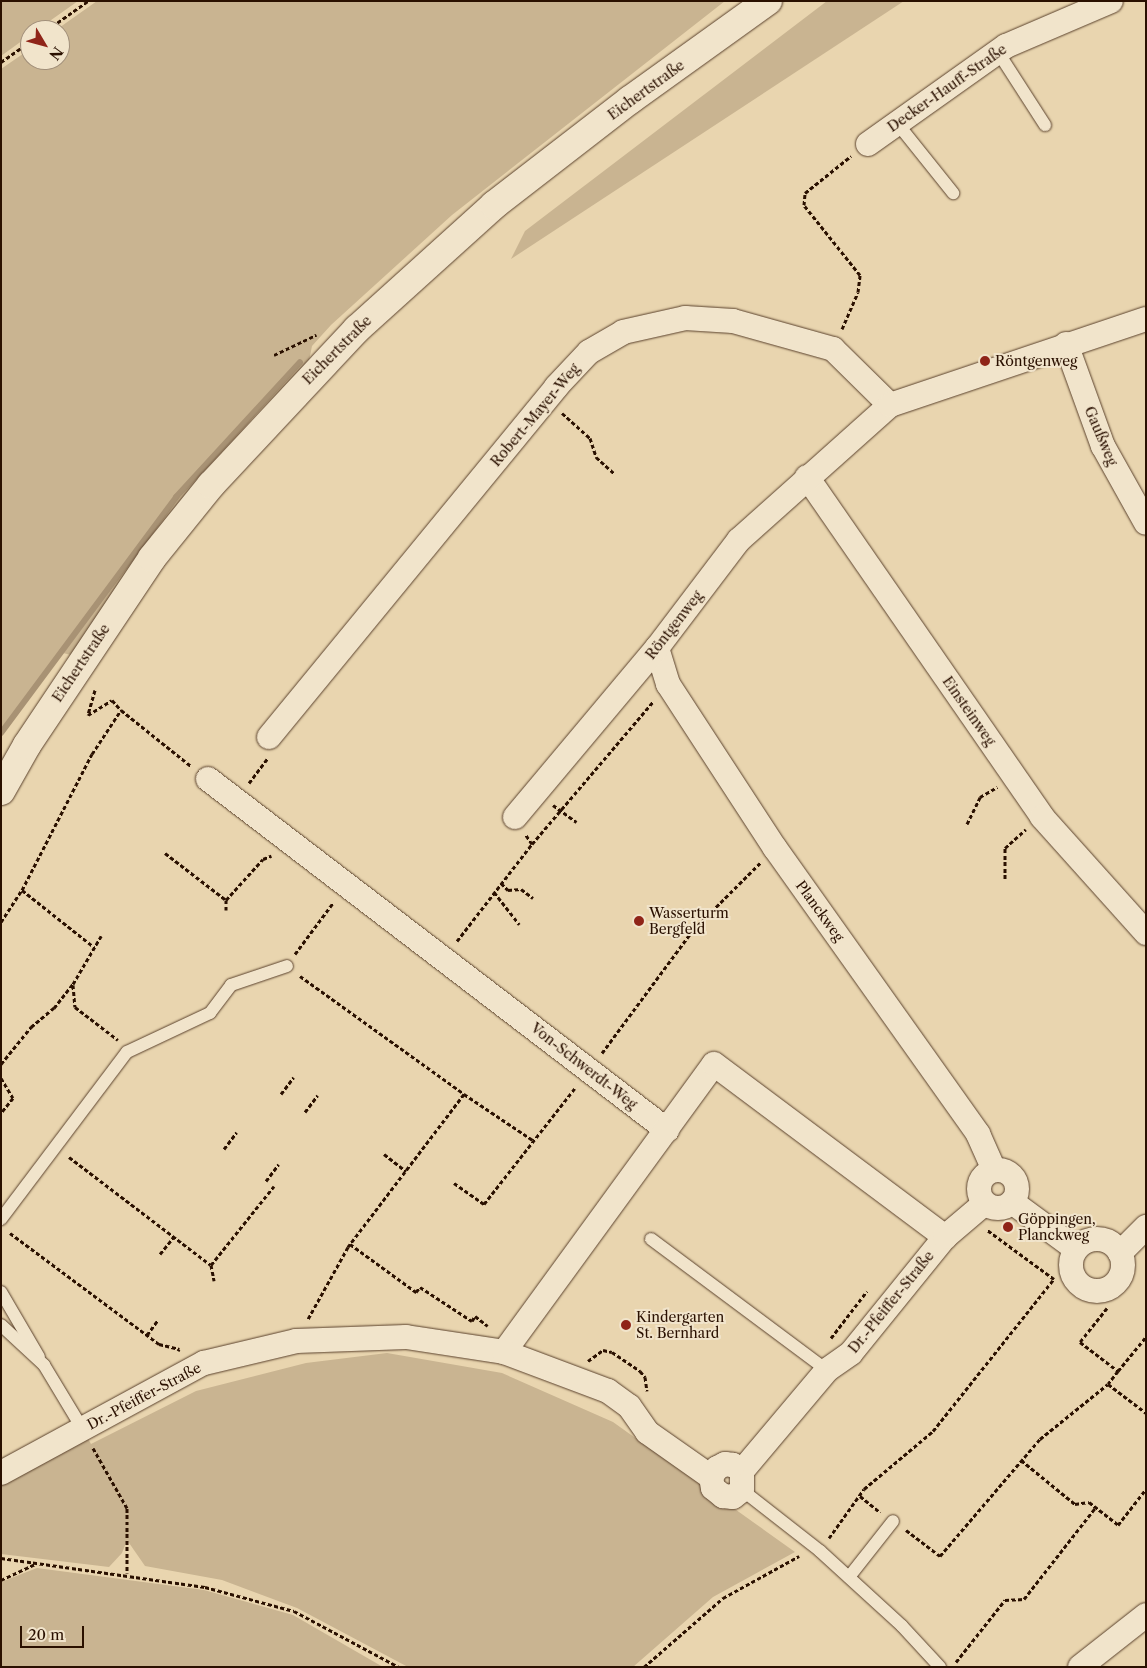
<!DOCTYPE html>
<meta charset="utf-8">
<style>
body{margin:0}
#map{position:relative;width:1147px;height:1668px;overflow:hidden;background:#e9d5af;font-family:"Libre Caslon Text",serif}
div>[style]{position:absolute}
.green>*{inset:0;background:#c9b491}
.stream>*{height:6px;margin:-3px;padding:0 3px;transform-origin:3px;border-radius:3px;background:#a89274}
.path>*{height:3px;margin-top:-1.5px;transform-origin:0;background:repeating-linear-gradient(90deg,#2a1000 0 4px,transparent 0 6.5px)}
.roads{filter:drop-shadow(0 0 1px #5a412c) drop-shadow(0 0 1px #5a412c)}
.service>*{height:12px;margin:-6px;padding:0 6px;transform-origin:6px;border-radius:6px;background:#f1e4cb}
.minor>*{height:24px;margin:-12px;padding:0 12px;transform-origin:12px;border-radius:12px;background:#f1e4cb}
.minor>.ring{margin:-12px;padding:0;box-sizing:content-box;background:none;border:24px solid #f1e4cb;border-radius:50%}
.tertiary>*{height:28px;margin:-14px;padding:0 14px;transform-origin:14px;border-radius:14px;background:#f1e4cb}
.dots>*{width:14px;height:14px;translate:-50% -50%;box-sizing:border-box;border:2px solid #f1e4cb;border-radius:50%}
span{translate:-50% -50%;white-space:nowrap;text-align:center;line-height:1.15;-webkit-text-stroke:4px #f1e4cb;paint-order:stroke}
.street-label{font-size:14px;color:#2a1000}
.poi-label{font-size:14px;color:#2a1000}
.left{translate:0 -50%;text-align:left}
.frame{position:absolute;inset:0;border:2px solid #2a1000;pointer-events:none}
.north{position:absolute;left:20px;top:20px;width:50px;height:50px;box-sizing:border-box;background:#f1e4cb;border:1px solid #a18f7a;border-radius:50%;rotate:127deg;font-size:14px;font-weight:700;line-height:20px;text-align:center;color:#2a1000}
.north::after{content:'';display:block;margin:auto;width:18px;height:22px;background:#8f2418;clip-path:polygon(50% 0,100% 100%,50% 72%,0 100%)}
.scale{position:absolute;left:20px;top:1626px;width:64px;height:22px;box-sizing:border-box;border:2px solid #2a1000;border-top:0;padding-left:6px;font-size:15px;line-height:18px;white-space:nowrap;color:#2a1000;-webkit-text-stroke:4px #f1e4cb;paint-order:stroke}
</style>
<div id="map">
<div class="green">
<div style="clip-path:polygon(1px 1px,78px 1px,37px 30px,30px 30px,30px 35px,1px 56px)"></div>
<div style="clip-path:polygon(97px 1px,725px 1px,452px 215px,331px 325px,312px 346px,309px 361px,252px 419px,188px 496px,71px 655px,63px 653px,1px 737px,1px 69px,30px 49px,30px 60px,60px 60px,60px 30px,56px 30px)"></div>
<div style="clip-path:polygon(827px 1px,904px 1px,511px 259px,525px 231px)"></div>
<div style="clip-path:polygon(387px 1353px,502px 1373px,613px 1422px,795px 1552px,713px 1597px,633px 1667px,408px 1667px,297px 1608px,222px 1580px,145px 1566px,127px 1540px,122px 1553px,109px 1567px,1px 1554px,1px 1472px,82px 1428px,91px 1444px,196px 1391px,306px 1363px)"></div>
<div style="clip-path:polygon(37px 1568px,204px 1590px,293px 1615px,383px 1667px,1px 1667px,1px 1582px)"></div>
</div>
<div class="stream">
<div style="left:1px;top:733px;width:294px;rotate:-53.4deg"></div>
<div style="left:176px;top:497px;width:183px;rotate:-47.4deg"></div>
</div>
<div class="path">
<div style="left:47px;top:30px;width:50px;rotate:-35.3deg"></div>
<div style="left:1px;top:62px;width:35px;rotate:-35deg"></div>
<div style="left:842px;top:329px;width:40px;rotate:-66.6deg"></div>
<div style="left:858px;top:292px;width:17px;rotate:-83deg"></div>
<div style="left:860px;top:275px;width:90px;rotate:-128.7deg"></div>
<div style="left:804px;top:205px;width:12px;rotate:-85deg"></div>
<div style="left:805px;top:193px;width:59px;rotate:-38.8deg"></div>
<div style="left:274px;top:355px;width:47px;rotate:-25.5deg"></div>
<div style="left:562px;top:413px;width:38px;rotate:42deg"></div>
<div style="left:590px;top:438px;width:20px;rotate:72deg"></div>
<div style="left:596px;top:457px;width:24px;rotate:42deg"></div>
<div style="left:95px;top:690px;width:26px;rotate:106deg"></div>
<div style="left:88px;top:715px;width:28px;rotate:-32deg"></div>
<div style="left:112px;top:700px;width:13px;rotate:48deg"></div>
<div style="left:249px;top:783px;width:31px;rotate:-53deg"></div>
<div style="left:553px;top:805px;width:29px;rotate:36deg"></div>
<div style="left:967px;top:824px;width:30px;rotate:-64deg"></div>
<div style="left:980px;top:797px;width:20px;rotate:-30deg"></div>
<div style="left:532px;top:844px;width:187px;rotate:-49.6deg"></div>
<div style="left:165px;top:853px;width:77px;rotate:37.6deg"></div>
<div style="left:1005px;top:879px;width:31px;rotate:-90deg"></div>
<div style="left:1005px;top:848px;width:28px;rotate:-42deg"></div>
<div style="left:501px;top:883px;width:10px;rotate:45deg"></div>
<div style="left:508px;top:890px;width:13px;rotate:-4deg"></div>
<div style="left:521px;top:889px;width:15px;rotate:37deg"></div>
<div style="left:22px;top:890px;width:92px;rotate:38.4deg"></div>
<div style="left:494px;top:892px;width:41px;rotate:52deg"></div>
<div style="left:226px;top:910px;width:10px;rotate:-90deg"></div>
<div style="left:226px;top:900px;width:55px;rotate:-47.9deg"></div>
<div style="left:263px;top:859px;width:9px;rotate:-21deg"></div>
<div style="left:1px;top:922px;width:38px;rotate:-57deg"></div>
<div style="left:22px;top:890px;width:153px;rotate:-62.8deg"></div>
<div style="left:92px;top:754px;width:53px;rotate:-56.6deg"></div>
<div style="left:121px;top:710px;width:90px;rotate:38.7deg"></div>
<div style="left:457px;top:941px;width:123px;rotate:-52.3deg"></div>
<div style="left:532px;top:844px;width:11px;rotate:-124deg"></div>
<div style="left:295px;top:954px;width:64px;rotate:-53.3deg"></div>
<div style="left:300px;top:976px;width:202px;rotate:35.7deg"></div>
<div style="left:464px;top:1094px;width:192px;rotate:127.2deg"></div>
<div style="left:348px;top:1247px;width:82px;rotate:119.1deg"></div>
<div style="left:73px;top:985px;width:22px;rotate:85deg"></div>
<div style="left:75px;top:1007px;width:54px;rotate:37.5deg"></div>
<div style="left:602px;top:1053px;width:153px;rotate:-53.5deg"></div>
<div style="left:693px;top:930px;width:95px;rotate:-45deg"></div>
<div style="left:1px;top:1064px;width:48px;rotate:-51deg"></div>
<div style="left:31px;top:1027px;width:30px;rotate:-40deg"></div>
<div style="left:54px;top:1008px;width:31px;rotate:-52deg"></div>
<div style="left:73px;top:984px;width:56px;rotate:-59.7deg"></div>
<div style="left:1px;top:1078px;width:23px;rotate:59deg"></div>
<div style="left:13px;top:1098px;width:19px;rotate:129deg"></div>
<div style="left:281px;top:1094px;width:21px;rotate:-53deg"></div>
<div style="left:464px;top:1094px;width:84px;rotate:33.9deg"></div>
<div style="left:305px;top:1112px;width:21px;rotate:-53deg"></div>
<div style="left:224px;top:1149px;width:21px;rotate:-53deg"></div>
<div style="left:384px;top:1154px;width:28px;rotate:38deg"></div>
<div style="left:69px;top:1157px;width:178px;rotate:37.3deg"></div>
<div style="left:211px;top:1265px;width:101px;rotate:-51.4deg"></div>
<div style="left:266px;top:1181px;width:21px;rotate:-53deg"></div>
<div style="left:454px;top:1183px;width:37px;rotate:35deg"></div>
<div style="left:484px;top:1204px;width:147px;rotate:-51.9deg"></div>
<div style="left:10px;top:1233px;width:186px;rotate:36.7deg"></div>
<div style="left:159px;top:1344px;width:21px;rotate:14deg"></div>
<div style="left:179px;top:1349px;width:2px;rotate:117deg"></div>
<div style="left:350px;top:1244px;width:82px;rotate:36deg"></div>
<div style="left:416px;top:1292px;width:6px;rotate:-51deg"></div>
<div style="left:420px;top:1287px;width:62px;rotate:33.2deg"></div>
<div style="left:472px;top:1321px;width:6px;rotate:-59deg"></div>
<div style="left:475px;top:1316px;width:16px;rotate:38deg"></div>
<div style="left:160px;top:1254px;width:22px;rotate:-51deg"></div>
<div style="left:211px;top:1265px;width:16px;rotate:79deg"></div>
<div style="left:1107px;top:1308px;width:43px;rotate:128.5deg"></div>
<div style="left:1080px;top:1342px;width:48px;rotate:37.3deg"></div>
<div style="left:1118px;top:1371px;width:16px;rotate:128deg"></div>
<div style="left:1108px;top:1384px;width:48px;rotate:37.3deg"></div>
<div style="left:147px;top:1335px;width:19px;rotate:-54deg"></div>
<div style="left:831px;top:1338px;width:59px;rotate:-52.5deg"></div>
<div style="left:588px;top:1361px;width:19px;rotate:-36deg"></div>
<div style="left:603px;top:1350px;width:9px;rotate:13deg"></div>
<div style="left:612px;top:1352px;width:34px;rotate:34deg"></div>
<div style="left:640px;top:1371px;width:8px;rotate:50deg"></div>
<div style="left:645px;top:1377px;width:14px;rotate:82deg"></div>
<div style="left:1118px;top:1371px;width:43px;rotate:-50.7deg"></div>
<div style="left:93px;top:1448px;width:69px;rotate:60.5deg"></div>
<div style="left:127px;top:1508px;width:65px;rotate:90deg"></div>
<div style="left:1021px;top:1460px;width:70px;rotate:39.2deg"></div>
<div style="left:1075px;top:1504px;width:14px;rotate:-8deg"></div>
<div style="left:1089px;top:1502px;width:37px;rotate:38deg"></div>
<div style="left:1118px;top:1525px;width:46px;rotate:-52.1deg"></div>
<div style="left:860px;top:1496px;width:26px;rotate:39deg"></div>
<div style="left:906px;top:1530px;width:43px;rotate:37.4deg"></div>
<div style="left:940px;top:1556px;width:154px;rotate:-49.5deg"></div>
<div style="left:1040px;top:1439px;width:87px;rotate:-39deg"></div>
<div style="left:829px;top:1538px;width:60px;rotate:-54.5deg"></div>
<div style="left:864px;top:1489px;width:90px;rotate:-40deg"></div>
<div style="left:933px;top:1431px;width:194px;rotate:-51.5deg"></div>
<div style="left:1054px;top:1279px;width:84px;rotate:-143.7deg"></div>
<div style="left:1px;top:1558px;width:206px;rotate:8.1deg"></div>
<div style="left:205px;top:1587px;width:92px;rotate:15.1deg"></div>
<div style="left:294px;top:1611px;width:119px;rotate:28.1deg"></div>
<div style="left:1px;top:1580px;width:38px;rotate:-25deg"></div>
<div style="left:956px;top:1662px;width:79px;rotate:-51.7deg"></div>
<div style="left:1005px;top:1600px;width:19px;rotate:-3deg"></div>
<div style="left:1024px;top:1599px;width:117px;rotate:-52deg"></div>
<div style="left:644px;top:1667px;width:105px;rotate:-41.1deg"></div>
<div style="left:723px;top:1598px;width:87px;rotate:-28.9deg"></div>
</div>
<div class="roads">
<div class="service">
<div style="left:998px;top:52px;width:87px;rotate:57.2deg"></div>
<div style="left:897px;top:123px;width:90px;rotate:51.3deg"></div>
<div style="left:1px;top:1219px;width:209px;rotate:-53deg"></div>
<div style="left:127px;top:1052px;width:92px;rotate:-25.2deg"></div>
<div style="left:210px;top:1013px;width:35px;rotate:-53deg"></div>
<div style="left:231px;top:985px;width:59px;rotate:-18.7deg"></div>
<div style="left:651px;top:1239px;width:219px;rotate:36.7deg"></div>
<div style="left:1px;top:1292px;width:75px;rotate:59.7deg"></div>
<div style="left:1px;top:1325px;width:59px;rotate:42.9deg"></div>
<div style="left:44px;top:1365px;width:74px;rotate:58.9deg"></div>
<div style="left:742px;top:1490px;width:99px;rotate:38deg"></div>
<div style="left:820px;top:1551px;width:111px;rotate:42.4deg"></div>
<div style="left:902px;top:1626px;width:56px;rotate:47.2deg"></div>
<div style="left:849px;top:1577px;width:71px;rotate:-51.8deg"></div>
</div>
<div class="minor">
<div style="left:868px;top:144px;width:169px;rotate:-35.4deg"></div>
<div style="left:1006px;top:46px;width:114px;rotate:-23.2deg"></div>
<div style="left:1066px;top:344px;width:109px;rotate:70.1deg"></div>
<div style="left:1103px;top:446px;width:88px;rotate:60.8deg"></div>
<div style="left:807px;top:477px;width:413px;rotate:55.3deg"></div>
<div style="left:1042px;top:817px;width:156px;rotate:48.1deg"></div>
<div style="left:657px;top:648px;width:38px;rotate:73deg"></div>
<div style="left:668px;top:684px;width:196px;rotate:56.9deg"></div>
<div style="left:775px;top:848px;width:351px;rotate:54.6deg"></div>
<div style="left:978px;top:1134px;width:39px;rotate:66deg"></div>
<div style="left:269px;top:737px;width:453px;rotate:-50.6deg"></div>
<div style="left:556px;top:387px;width:48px;rotate:-46.7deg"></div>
<div style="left:589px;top:352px;width:39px;rotate:-30deg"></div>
<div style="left:623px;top:332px;width:64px;rotate:-12.7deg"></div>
<div style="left:685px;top:318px;width:48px;rotate:3.6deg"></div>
<div style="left:733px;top:321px;width:104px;rotate:15.6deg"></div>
<div style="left:833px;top:349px;width:80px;rotate:44.5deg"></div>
<div style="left:208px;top:779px;width:578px;rotate:37.41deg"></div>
<div style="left:515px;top:817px;width:221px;rotate:-50deg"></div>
<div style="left:657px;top:648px;width:136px;rotate:-52.8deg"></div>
<div style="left:739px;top:540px;width:203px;rotate:-41.8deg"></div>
<div style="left:890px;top:405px;width:270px;rotate:-18.6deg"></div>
<div class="ring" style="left:979px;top:1170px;width:14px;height:14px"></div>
<div style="left:1012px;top:1202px;width:79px;rotate:36.3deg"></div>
<div class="ring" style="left:1071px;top:1239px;width:28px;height:28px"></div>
<div style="left:1120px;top:1253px;width:37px;rotate:-45deg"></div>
<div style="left:504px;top:1352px;width:356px;rotate:-53.9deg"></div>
<div style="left:714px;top:1064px;width:289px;rotate:36.8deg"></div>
<div style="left:742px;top:1471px;width:132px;rotate:-49.9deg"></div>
<div style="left:827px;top:1370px;width:29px;rotate:-35deg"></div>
<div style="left:851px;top:1353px;width:149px;rotate:-51deg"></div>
<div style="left:945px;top:1237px;width:52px;rotate:-40.4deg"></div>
<div style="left:1px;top:1473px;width:231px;rotate:-28.5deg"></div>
<div style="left:204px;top:1363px;width:95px;rotate:-13.4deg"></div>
<div style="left:296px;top:1341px;width:110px;rotate:-2.1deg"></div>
<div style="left:406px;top:1337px;width:99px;rotate:8.7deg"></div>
<div style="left:504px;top:1352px;width:111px;rotate:20.6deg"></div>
<div style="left:608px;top:1391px;width:26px;rotate:36deg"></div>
<div style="left:629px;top:1406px;width:32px;rotate:55deg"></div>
<div style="left:647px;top:1432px;width:78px;rotate:35.1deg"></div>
<div style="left:711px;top:1477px;width:11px;rotate:80deg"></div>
<div style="left:713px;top:1488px;width:13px;rotate:39deg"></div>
<div style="left:723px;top:1496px;width:10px;rotate:6deg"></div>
<div style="left:733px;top:1497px;width:11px;rotate:-38deg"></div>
<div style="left:742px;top:1490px;width:19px;rotate:-90deg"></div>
<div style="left:742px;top:1471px;width:11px;rotate:-146deg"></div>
<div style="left:733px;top:1465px;width:8px;rotate:-173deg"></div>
<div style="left:725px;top:1464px;width:9px;rotate:153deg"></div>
<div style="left:717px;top:1468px;width:11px;rotate:124deg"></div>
<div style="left:1080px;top:1667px;width:84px;rotate:-38.2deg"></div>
</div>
<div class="tertiary">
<div style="left:1px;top:791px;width:53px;rotate:-60.5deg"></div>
<div style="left:27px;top:745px;width:225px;rotate:-56.2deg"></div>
<div style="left:152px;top:558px;width:94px;rotate:-51.1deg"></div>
<div style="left:211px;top:485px;width:214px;rotate:-46.9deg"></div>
<div style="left:357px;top:329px;width:185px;rotate:-42.1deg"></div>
<div style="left:494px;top:205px;width:172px;rotate:-37.7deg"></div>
<div style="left:630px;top:100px;width:170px;rotate:-35.7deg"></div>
</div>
</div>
<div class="dots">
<div style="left:985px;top:361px;background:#8f2418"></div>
<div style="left:639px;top:921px;background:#8f2418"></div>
<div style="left:1008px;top:1227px;background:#8f2418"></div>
<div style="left:626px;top:1325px;background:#8f2418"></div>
</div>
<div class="street-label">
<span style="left:947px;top:88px;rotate:-35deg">Decker-Hauff-Straße</span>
<span style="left:646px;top:90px;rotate:-36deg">Eichertstraße</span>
<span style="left:337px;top:350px;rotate:-45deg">Eichertstraße</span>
<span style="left:535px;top:415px;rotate:-50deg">Robert-Mayer-Weg</span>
<span style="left:1101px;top:436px;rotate:67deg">Gaußweg</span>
<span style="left:674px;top:625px;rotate:-52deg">Röntgenweg</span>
<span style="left:81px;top:663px;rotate:-56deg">Eichertstraße</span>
<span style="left:969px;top:711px;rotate:55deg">Einsteinweg</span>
<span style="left:820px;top:911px;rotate:54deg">Planckweg</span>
<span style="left:584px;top:1066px;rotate:38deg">Von-Schwerdt-Weg</span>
<span style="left:891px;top:1302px;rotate:-51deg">Dr.-Pfeiffer-Straße</span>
<span style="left:144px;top:1396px;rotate:-28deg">Dr.-Pfeiffer-Straße</span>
</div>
<div class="poi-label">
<span class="left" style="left:995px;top:361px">Röntgenweg</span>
<span class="left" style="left:649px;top:921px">Wasserturm<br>Bergfeld</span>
<span class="left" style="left:1018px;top:1227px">Göppingen,<br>Planckweg</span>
<span class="left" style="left:636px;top:1325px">Kindergarten<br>St. Bernhard</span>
</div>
<div class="frame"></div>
<div class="north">N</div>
<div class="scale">20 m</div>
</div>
